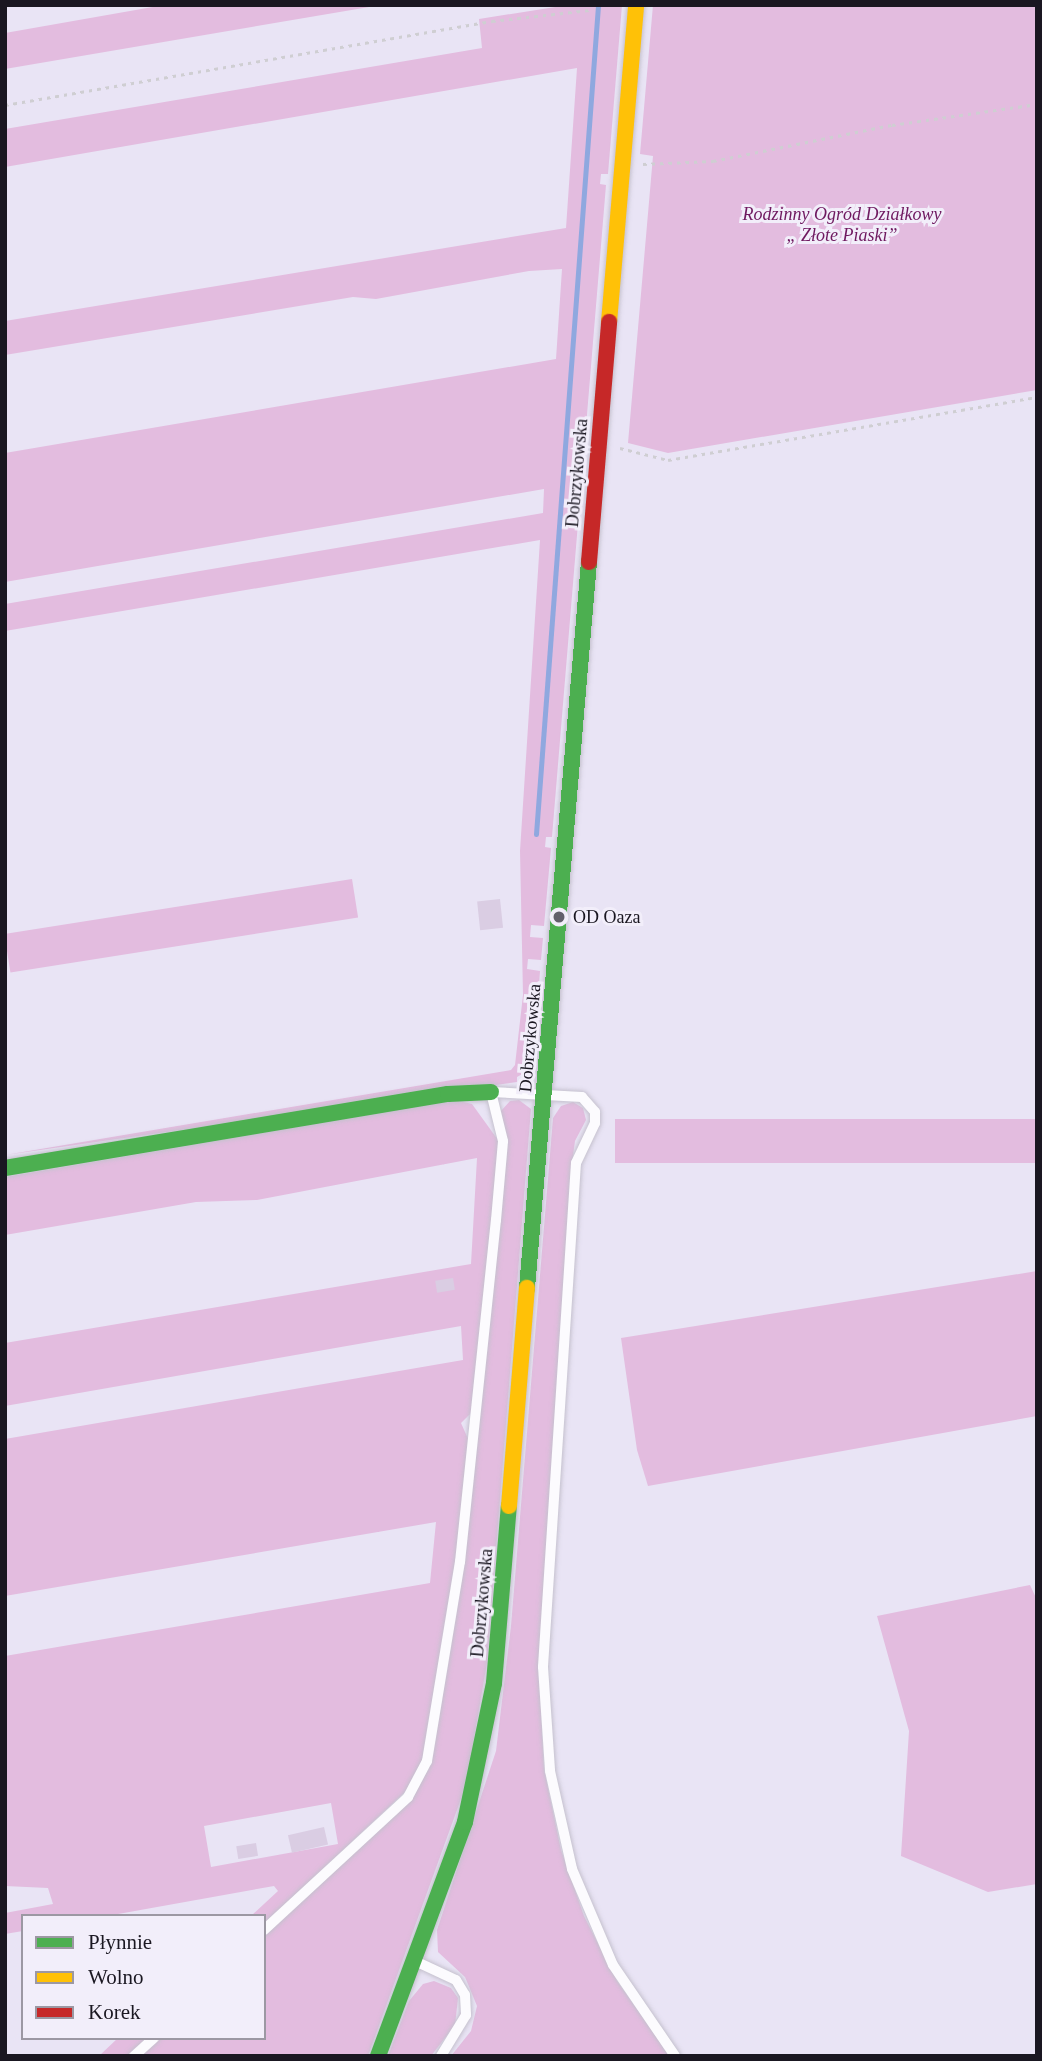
<!DOCTYPE html>
<meta charset="utf-8">
<style>
body{margin:0}
#map{position:relative;width:1042px;height:2061px;overflow:hidden;background:#e9e4f5;font-family:Georgia,serif}
div>[style]{position:absolute}
.green>*{inset:0;background:#e3bcdf;transform-origin:0 0}
.stream>*{height:5px;margin:-2.5px;padding:0 2.5px;transform-origin:2.5px;border-radius:2.5px;background:#8fa8df}
.building>*{inset:0;background:#dacde3;transform-origin:0 0}
.path>*{height:2.5px;margin-top:-1.25px;transform-origin:0;background:repeating-linear-gradient(90deg,#cfced2 0 3.5px,transparent 0 8.5px)}
.roads{filter:drop-shadow(0 0 2px #c5c1ce) drop-shadow(0 0 2px #c5c1ce)}
.lane>*{height:10px;margin:-5px;padding:0 5px;transform-origin:5px;border-radius:5px;background:#fcfbfe}
.fast>*{height:16px;margin:-8px;padding:0 8px;transform-origin:8px;border-radius:8px;background:#4caf50}
.slow>*{height:16px;margin:-8px;padding:0 8px;transform-origin:8px;border-radius:8px;background:#ffc107}
.jam>*{height:16px;margin:-8px;padding:0 8px;transform-origin:8px;border-radius:8px;background:#c62828}
.dots>*{width:19px;height:19px;translate:-50% -50%;box-sizing:border-box;border:4px solid #f2eefa;border-radius:50%}
span{translate:-50% -50%;white-space:nowrap;text-align:center;line-height:1.15;-webkit-text-stroke:6px #f2eefa;paint-order:stroke}
.park-label{font-size:18px;color:#6f1960;font-style:italic}
.street-label{font-size:18px;color:#1a1721}
.poi-label{font-size:18px;color:#1a1721}
.left{translate:0 -50%;text-align:left}
.frame{position:absolute;inset:0;border:7px solid #1a1721;pointer-events:none}
.legend{position:absolute;left:21px;top:1914px;width:245px;height:126px;box-sizing:border-box;background:#f2eefa;border:2px solid #9c98a3;margin:0;padding:9px 12px;list-style:none;font-size:21px;color:#1a1721}
.legend li{display:flex;align-items:center;gap:14px;height:35px}
.legend b{width:35px;border:2px solid #9c98a3}
</style>
<div id="map">
<div class="green">
<div style="clip-path:polygon(164px 5px,381px 5px,5px 69px,5px 33px)"></div>
<div style="clip-path:polygon(568px 5px,622px 5px,608px 174px,601px 174px,600px 184px,606px 185px,552px 837px,546px 837px,545px 847px,551px 848px,544px 926px,531px 925px,530px 937px,543px 938px,541px 960px,528px 959px,527px 969px,540px 971px,533px 1068px,517px 1077px,517px 1082px,5px 1155px,511px 1070px,515px 1065px,523px 995px,520px 851px,540px 540px,5px 631px,5px 604px,543px 513px,544px 489px,5px 582px,5px 453px,556px 359px,562px 269px,529px 271px,376px 299px,353px 297px,5px 355px,5px 321px,566px 228px,577px 68px,5px 167px,5px 129px,482px 48px,479px 19px)"></div>
<div style="clip-path:polygon(653px 5px,1037px 5px,1037px 390px,668px 453px,628px 443px,653px 156px,640px 154px)"></div>
<div style="left:352px;top:879px;width:39px;height:352px;rotate:81deg"></div>
<div style="clip-path:polygon(evenodd,455px 1100px,472px 1104px,498px 1140px,496px 1185px,472px 1412px,461px 1423px,469px 1441px,459px 1543px,424px 1757px,408px 1789px,264px 1924px,264px 1916px,251px 1916px,278px 1891px,274px 1886px,107px 1916px,23px 1916px,23px 1931px,5px 1934px,5px 1913px,53px 1904px,48px 1888px,5px 1886px,5px 1656px,430px 1583px,436px 1522px,5px 1596px,5px 1439px,463px 1360px,461px 1326px,5px 1406px,5px 1343px,471px 1264px,477px 1158px,257px 1200px,196px 1202px,5px 1235px,5px 1177px,455px 1100px,331px 1803px,338px 1844px,211px 1867px,204px 1826px,331px 1803px)"></div>
<div style="clip-path:polygon(519px 1100px,531px 1109px,487px 1663px,466px 1785px,368px 2056px,140px 2056px,160px 2038px,264px 2038px,264px 1935px,400px 1811px,429px 1769px,464px 1566px,507px 1153px,501px 1111px,510px 1101px)"></div>
<div style="clip-path:polygon(573px 1102px,583px 1108px,586px 1120px,575px 1141px,571px 1171px,539px 1670px,544px 1769px,561px 1850px,584px 1916px,617px 1981px,670px 2056px,451px 2056px,471px 2031px,477px 2006px,465px 1977px,438px 1952px,437px 1930px,496px 1751px,511px 1626px,553px 1118px,561px 1106px)"></div>
<div style="left:1037px;top:1119px;width:44px;height:422px;rotate:90deg"></div>
<div style="clip-path:polygon(1037px 1271px,1037px 1416px,648px 1486px,637px 1450px,621px 1338px)"></div>
<div style="clip-path:polygon(1030px 1585px,1037px 1600px,1037px 1884px,988px 1892px,901px 1856px,909px 1731px,877px 1616px)"></div>
<div style="clip-path:polygon(434px 1981px,451px 1988px,458px 1998px,455px 2025px,431px 2056px,388px 2056px,409px 2001px,423px 1984px)"></div>
<div style="clip-path:polygon(118px 2038px,148px 2038px,129px 2056px,99px 2056px)"></div>
</div>
<div class="stream">
<div style="left:536px;top:834px;width:831px;rotate:-85.72deg"></div>
</div>
<div class="building">
<div style="left:500px;top:899px;width:29px;height:23px;rotate:84deg"></div>
<div style="left:453px;top:1278px;width:12px;height:18px;rotate:81deg"></div>
<div style="left:324px;top:1827px;width:18px;height:37px;rotate:77deg"></div>
<div style="left:256px;top:1843px;width:13px;height:20px;rotate:81deg"></div>
</div>
<div class="path">
<div style="left:5px;top:105px;width:494px;rotate:-9.8deg"></div>
<div style="left:492px;top:21px;width:98px;rotate:-6.5deg"></div>
<div style="left:643px;top:164px;width:70px;rotate:-2.5deg"></div>
<div style="left:713px;top:161px;width:183px;rotate:-11.4deg"></div>
<div style="left:892px;top:125px;width:147px;rotate:-8.2deg"></div>
<div style="left:620px;top:448px;width:49px;rotate:14deg"></div>
<div style="left:668px;top:460px;width:374px;rotate:-9.7deg"></div>
</div>
<div class="roads">
<div class="lane">
<div style="left:264px;top:1930px;width:196px;rotate:-42.7deg"></div>
<div style="left:408px;top:1797px;width:41px;rotate:-62.2deg"></div>
<div style="left:427px;top:1761px;width:202px;rotate:-80.6deg"></div>
<div style="left:460px;top:1562px;width:344px;rotate:-84deg"></div>
<div style="left:496px;top:1220px;width:79px;rotate:-84.9deg"></div>
<div style="left:503px;top:1141px;width:50px;rotate:-103.8deg"></div>
<div style="left:491px;top:1092px;width:91px;rotate:3.1deg"></div>
<div style="left:582px;top:1097px;width:20px;rotate:49deg"></div>
<div style="left:595px;top:1112px;width:11px;rotate:90deg"></div>
<div style="left:595px;top:1123px;width:44px;rotate:115.4deg"></div>
<div style="left:576px;top:1163px;width:505px;rotate:93.75deg"></div>
<div style="left:543px;top:1667px;width:104px;rotate:86.1deg"></div>
<div style="left:550px;top:1771px;width:100px;rotate:77.3deg"></div>
<div style="left:572px;top:1869px;width:104px;rotate:66.9deg"></div>
<div style="left:613px;top:1965px;width:110px;rotate:55.7deg"></div>
<div style="left:415px;top:1961px;width:45px;rotate:24.9deg"></div>
<div style="left:456px;top:1980px;width:17px;rotate:59deg"></div>
<div style="left:465px;top:1995px;width:20px;rotate:87deg"></div>
<div style="left:466px;top:2015px;width:48px;rotate:121.4deg"></div>
<div style="left:134px;top:2056px;width:27px;rotate:-42deg"></div>
</div>
<div class="fast">
<div style="left:5px;top:1168px;width:449px;rotate:-9.5deg"></div>
<div style="left:448px;top:1094px;width:43px;rotate:-2.7deg"></div>
<div style="left:527px;top:1288px;width:729px;rotate:-85.12deg"></div>
<div style="left:378px;top:2056px;width:250px;rotate:-69.6deg"></div>
<div style="left:465px;top:1822px;width:142px;rotate:-78.2deg"></div>
<div style="left:494px;top:1683px;width:178px;rotate:-85.2deg"></div>
</div>
<div class="slow">
<div style="left:609px;top:322px;width:318px;rotate:-85.1deg"></div>
<div style="left:509px;top:1506px;width:219px;rotate:-85.3deg"></div>
</div>
<div class="jam">
<div style="left:589px;top:562px;width:241px;rotate:-85.2deg"></div>
</div>
</div>
<div class="dots">
<div style="left:559px;top:917px;background:#625f6b"></div>
</div>
<div class="park-label">
<span style="left:842px;top:225px">Rodzinny Ogród Działkowy<br>„ Złote Piaski”</span>
</div>
<div class="street-label">
<span style="left:577px;top:473px;rotate:-85deg">Dobrzykowska</span>
<span style="left:530px;top:1038px;rotate:-85deg">Dobrzykowska</span>
<span style="left:482px;top:1603px;rotate:-85deg">Dobrzykowska</span>
</div>
<div class="poi-label">
<span class="left" style="left:573px;top:917px">OD Oaza</span>
</div>
<div class="frame"></div>
<ul class="legend">
<li><b style="height:9px;background:#4caf50"></b>Płynnie</li>
<li><b style="height:9px;background:#ffc107"></b>Wolno</li>
<li><b style="height:9px;background:#c62828"></b>Korek</li>
</ul>
</div>
